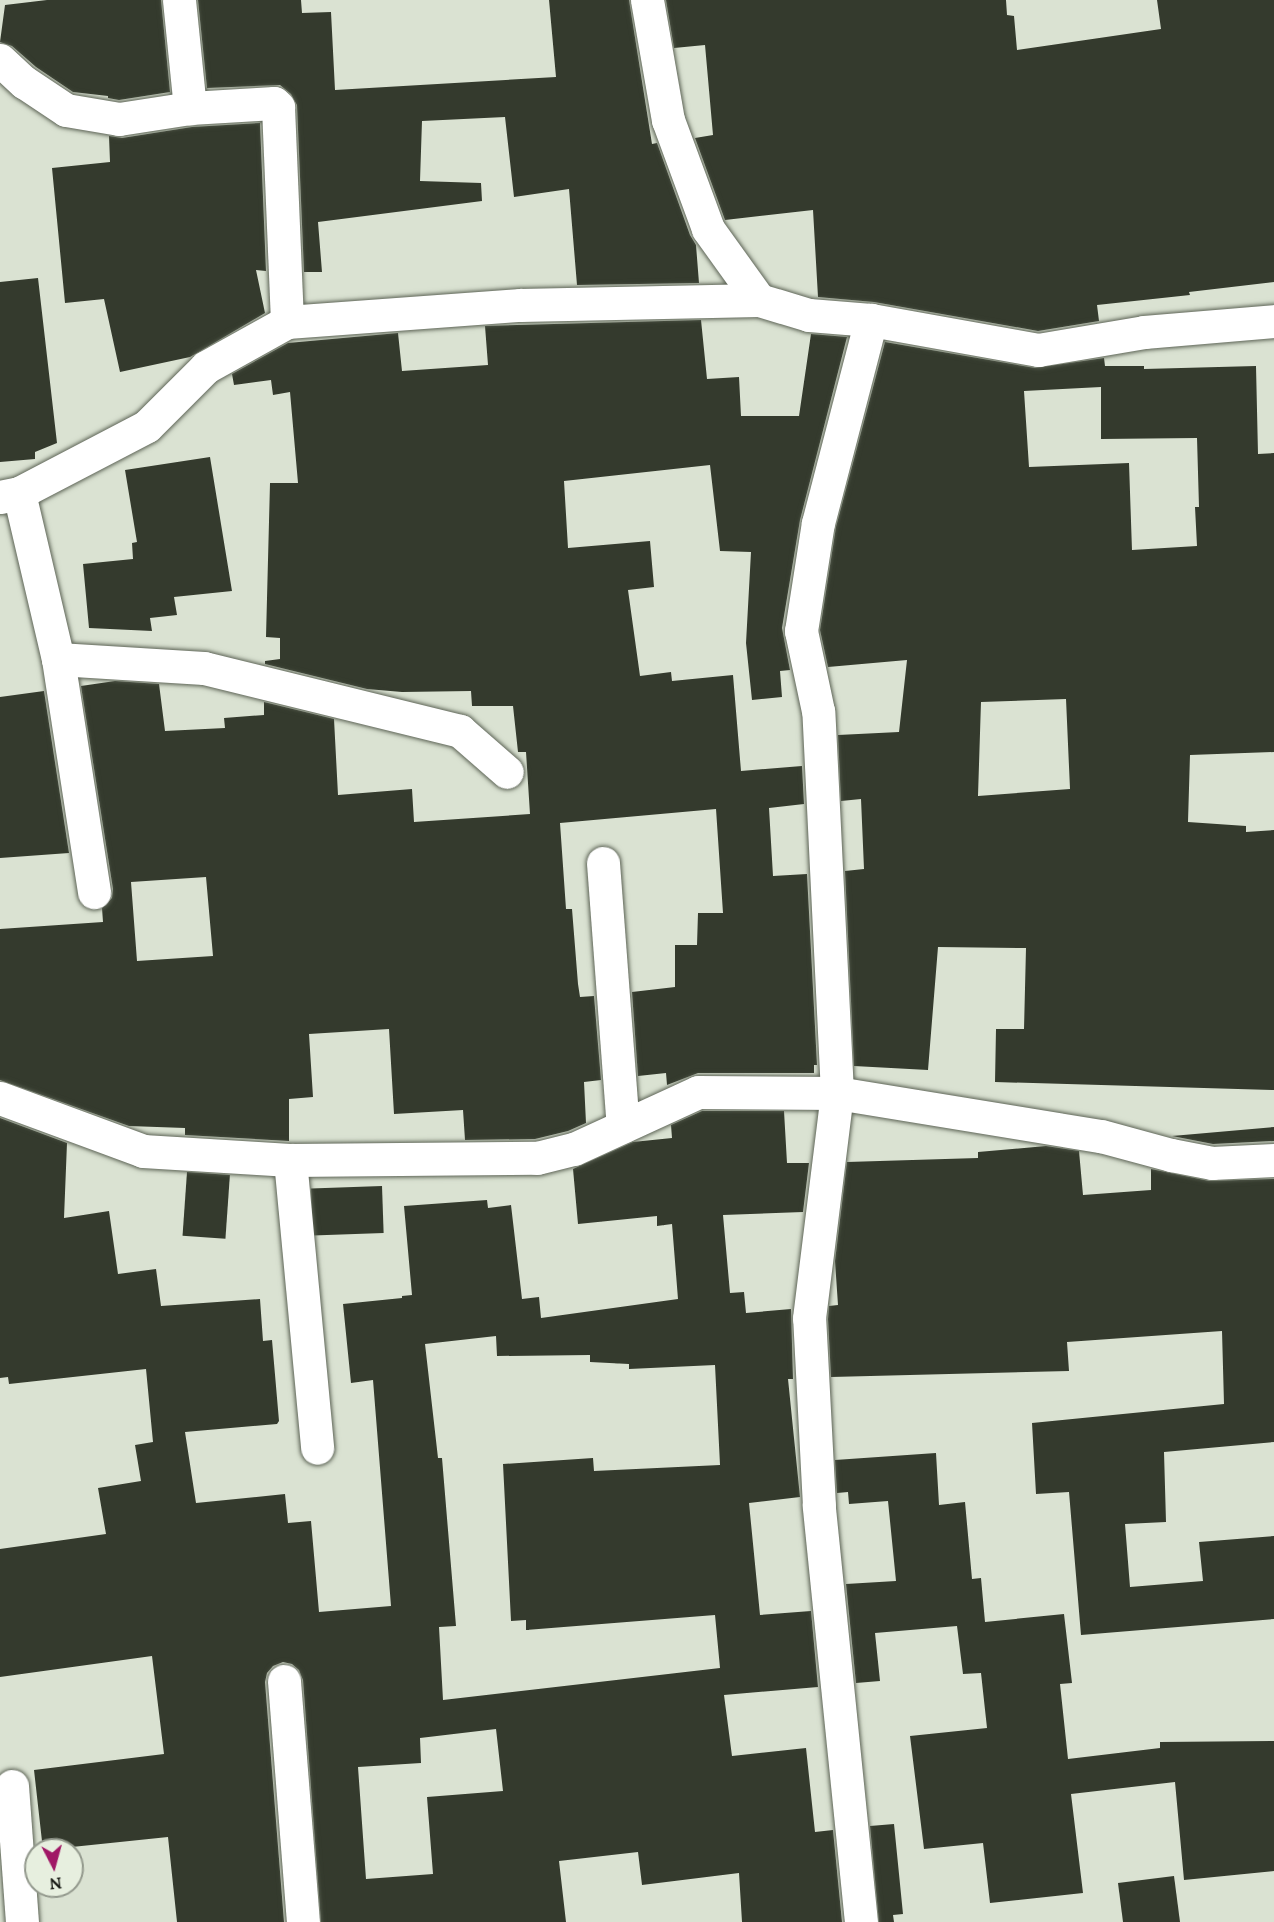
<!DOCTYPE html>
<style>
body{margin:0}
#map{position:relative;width:1274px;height:1922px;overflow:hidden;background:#dae2d2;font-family:Lora,serif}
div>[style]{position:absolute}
.building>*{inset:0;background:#343a2d;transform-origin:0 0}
.roads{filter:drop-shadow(0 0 2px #5d6456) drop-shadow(0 0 2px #5d6456)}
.minor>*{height:33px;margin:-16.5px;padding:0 16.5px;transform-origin:16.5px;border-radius:16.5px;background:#fff}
span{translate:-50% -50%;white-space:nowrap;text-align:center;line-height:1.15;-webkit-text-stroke:6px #e7efdf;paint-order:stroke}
.north{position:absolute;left:24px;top:1838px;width:60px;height:60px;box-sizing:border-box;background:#e7efdf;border:2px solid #93998d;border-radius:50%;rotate:174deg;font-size:16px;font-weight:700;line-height:24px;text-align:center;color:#161813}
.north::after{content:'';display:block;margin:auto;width:21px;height:27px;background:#a01866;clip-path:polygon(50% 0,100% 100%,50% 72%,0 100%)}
</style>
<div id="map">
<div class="building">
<div style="clip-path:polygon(47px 0,161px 0,170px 92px,119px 100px,108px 98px,108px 96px,73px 92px,36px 67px,12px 46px,0 42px,5px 5px)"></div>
<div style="clip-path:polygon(198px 0,301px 0,302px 13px,331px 12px,335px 90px,556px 77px,549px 0,629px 0,652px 144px,657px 143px,690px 235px,696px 245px,699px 283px,577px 285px,569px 189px,514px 197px,505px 117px,422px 121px,420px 181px,481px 183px,482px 201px,318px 222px,322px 272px,304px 272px,297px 105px,291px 94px,280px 85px,207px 88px)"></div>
<div style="clip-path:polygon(666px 0,1006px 0,1007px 15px,1014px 16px,1017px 50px,1161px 29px,1157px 0,1274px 0,1274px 282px,1189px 292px,1190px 295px,1097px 305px,1099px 321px,1038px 331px,874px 302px,818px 297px,813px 210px,725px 220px,695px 138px,713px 135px,705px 45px,674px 48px)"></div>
<div style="clip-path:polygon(260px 123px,266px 271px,256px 270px,265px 313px,190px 357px,120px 372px,104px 299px,65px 303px,52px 168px,110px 162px,109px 136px,122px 138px,192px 127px)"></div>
<div style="clip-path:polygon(38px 278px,57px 443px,35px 452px,35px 459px,0 462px,0 282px)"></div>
<div style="clip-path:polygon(evenodd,701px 320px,707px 379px,739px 377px,741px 416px,799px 416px,811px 334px,847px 337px,800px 520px,782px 628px,790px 670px,780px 671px,782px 697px,752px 700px,746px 643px,751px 552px,720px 551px,710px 465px,564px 481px,568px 548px,650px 541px,654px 587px,628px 590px,640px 676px,671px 672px,672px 681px,733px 675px,741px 771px,802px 766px,804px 804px,769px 808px,773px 876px,807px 874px,817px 1065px,814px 1065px,814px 1073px,698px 1073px,667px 1085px,666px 1073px,638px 1076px,632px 992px,675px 987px,675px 945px,697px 945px,698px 913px,723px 913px,716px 809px,560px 823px,566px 909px,572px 909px,578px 984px,580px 997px,594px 996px,601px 1080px,584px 1082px,586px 1123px,568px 1131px,535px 1139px,465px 1140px,463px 1110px,394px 1114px,389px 1029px,309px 1034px,313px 1097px,289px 1099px,289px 1141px,185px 1135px,185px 1128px,129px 1126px,0 1080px,0 929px,103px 922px,102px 908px,112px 898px,113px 889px,81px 686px,115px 681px,159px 684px,165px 731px,225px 728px,224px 718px,264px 715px,264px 702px,334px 719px,338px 795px,412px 789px,414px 822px,530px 814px,526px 752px,518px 752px,513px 706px,472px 706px,471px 691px,402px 692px,367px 689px,265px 664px,265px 661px,280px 659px,280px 638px,266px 637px,270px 483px,298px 483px,290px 392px,273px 395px,271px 380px,234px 385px,232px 374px,288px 343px,398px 333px,402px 371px,488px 365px,485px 326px,701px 320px,206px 877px,213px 956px,137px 961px,131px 882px,206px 877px)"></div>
<div style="clip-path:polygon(evenodd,885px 342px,1035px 368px,1104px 358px,1105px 366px,1144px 366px,1144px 369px,1256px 366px,1258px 454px,1274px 453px,1274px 752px,1190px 755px,1188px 822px,1246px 826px,1246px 832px,1274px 830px,1274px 1090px,995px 1082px,996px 1029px,1024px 1029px,1026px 948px,938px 947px,928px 1070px,854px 1066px,845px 871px,864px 869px,861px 799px,841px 801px,838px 735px,899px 732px,907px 660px,828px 667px,820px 630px,836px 527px,885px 342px,1101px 387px,1101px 439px,1197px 438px,1199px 507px,1195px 507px,1197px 546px,1132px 550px,1129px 463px,1029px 467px,1024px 391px,1101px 387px,885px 342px,1066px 699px,1070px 789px,978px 796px,981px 702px,1066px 699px)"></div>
<div style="clip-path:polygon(210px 457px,232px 591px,174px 597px,177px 615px,150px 618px,152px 631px,89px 628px,83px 564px,133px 559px,132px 543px,137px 542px,125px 470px)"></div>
<div style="clip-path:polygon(44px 691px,69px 853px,0 858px,0 697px)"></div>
<div style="clip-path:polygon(evenodd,702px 1111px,784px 1111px,787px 1163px,809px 1163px,803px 1212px,723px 1215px,730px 1293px,744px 1292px,746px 1313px,791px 1309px,793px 1379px,788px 1379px,800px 1497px,749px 1503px,760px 1615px,811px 1611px,818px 1687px,724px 1695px,732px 1756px,806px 1748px,815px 1832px,833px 1830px,842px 1922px,742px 1922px,739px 1873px,642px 1885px,638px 1852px,559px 1861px,566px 1922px,321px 1922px,303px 1680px,299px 1670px,292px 1664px,283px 1662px,273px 1666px,267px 1673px,265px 1682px,284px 1922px,177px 1922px,168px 1837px,43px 1850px,34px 1770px,164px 1754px,152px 1656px,0 1677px,0 1549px,106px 1534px,98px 1488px,141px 1481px,135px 1445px,153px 1442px,146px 1369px,9px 1384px,8px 1377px,0 1378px,0 1118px,67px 1143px,64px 1218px,109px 1211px,118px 1274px,156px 1269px,161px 1306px,260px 1299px,263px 1341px,272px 1340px,279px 1421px,277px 1424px,185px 1432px,196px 1503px,285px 1494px,288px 1523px,311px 1521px,319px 1612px,391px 1606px,373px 1380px,351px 1383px,343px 1304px,402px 1298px,402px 1296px,412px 1295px,404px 1206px,487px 1200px,488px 1208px,511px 1205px,522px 1299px,539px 1297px,541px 1318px,678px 1299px,672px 1224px,657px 1226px,657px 1216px,578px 1224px,573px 1169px,633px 1142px,672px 1138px,671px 1125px,702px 1111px,496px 1336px,497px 1356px,590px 1355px,590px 1362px,629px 1364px,629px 1369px,715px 1365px,720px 1465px,594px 1471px,593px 1458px,503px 1464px,511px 1621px,526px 1620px,526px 1630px,715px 1615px,720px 1668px,443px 1700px,439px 1627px,456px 1626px,442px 1458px,438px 1458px,425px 1344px,496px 1336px,702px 1111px,496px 1729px,503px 1791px,427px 1797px,433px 1874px,366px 1879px,358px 1767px,421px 1763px,420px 1738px,496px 1729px)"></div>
<div style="clip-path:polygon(1274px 1127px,1274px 1141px,1213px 1144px,1172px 1136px)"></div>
<div style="clip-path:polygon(1046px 1146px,1079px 1151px,1083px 1195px,1151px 1190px,1151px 1169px,1209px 1181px,1274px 1179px,1274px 1442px,1164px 1452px,1166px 1522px,1125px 1524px,1130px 1587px,1203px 1581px,1199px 1542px,1274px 1536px,1274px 1619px,1081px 1635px,1069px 1492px,1036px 1494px,1032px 1423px,1224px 1404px,1222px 1331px,1067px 1342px,1069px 1371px,831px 1377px,828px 1319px,829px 1306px,838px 1305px,835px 1261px,847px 1162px,978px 1158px,978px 1152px)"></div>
<div style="left:187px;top:1172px;width:43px;height:64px;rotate:4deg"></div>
<div style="left:382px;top:1186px;width:47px;height:71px;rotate:88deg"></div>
<div style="clip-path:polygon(936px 1453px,939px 1505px,965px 1502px,972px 1579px,981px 1578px,985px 1622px,1064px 1614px,1072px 1683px,1060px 1684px,1068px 1759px,1160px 1748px,1160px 1742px,1274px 1741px,1274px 1871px,1184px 1880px,1175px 1782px,1071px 1794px,1083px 1893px,990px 1903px,983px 1843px,924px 1849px,910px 1736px,987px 1728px,981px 1673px,963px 1674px,957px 1626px,875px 1633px,880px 1681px,856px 1683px,846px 1584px,896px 1581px,888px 1501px,849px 1504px,848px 1492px,837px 1493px,835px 1460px)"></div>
<div style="clip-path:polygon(894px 1824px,903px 1914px,893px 1915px,894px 1922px,879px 1922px,870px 1826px)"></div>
<div style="clip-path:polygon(1174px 1876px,1180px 1922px,1123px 1922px,1118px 1883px)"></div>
</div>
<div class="roads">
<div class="minor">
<div style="left:179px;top:0;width:109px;rotate:84.2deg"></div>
<div style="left:647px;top:0;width:122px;rotate:80.1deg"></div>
<div style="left:668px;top:120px;width:116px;rotate:69.8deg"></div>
<div style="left:708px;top:229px;width:87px;rotate:54.3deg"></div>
<div style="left:0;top:60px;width:33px;rotate:43deg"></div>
<div style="left:24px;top:82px;width:50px;rotate:33.7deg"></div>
<div style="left:66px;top:110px;width:54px;rotate:9.6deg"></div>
<div style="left:119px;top:119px;width:72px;rotate:-8.8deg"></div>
<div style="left:190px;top:108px;width:84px;rotate:-3.4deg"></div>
<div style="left:274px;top:103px;width:6px;rotate:45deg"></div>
<div style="left:278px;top:107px;width:215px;rotate:87.6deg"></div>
<div style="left:19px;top:493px;width:171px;rotate:76.8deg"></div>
<div style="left:58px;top:659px;width:236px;rotate:81.2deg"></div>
<div style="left:0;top:497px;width:19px;rotate:-12deg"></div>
<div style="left:19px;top:493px;width:144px;rotate:-27.6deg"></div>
<div style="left:147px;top:426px;width:83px;rotate:-45deg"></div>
<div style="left:206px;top:367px;width:93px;rotate:-29.1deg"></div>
<div style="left:287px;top:322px;width:234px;rotate:-4.2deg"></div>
<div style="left:520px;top:305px;width:239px;rotate:-1.2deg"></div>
<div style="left:759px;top:300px;width:52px;rotate:16.7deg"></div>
<div style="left:809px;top:315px;width:62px;rotate:4.6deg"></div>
<div style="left:871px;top:320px;width:170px;rotate:10.2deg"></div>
<div style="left:1038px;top:350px;width:108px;rotate:-9.6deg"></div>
<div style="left:1144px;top:332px;width:130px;rotate:-4.8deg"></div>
<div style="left:58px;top:659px;width:146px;rotate:3.5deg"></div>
<div style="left:204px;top:668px;width:264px;rotate:13.8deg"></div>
<div style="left:460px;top:731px;width:62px;rotate:41.1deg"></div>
<div style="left:603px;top:863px;width:264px;rotate:85.7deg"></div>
<div style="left:0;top:1098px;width:153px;rotate:20.3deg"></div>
<div style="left:143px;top:1151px;width:147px;rotate:3.5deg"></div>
<div style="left:290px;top:1160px;width:247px;rotate:-0.5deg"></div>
<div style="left:537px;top:1158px;width:38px;rotate:-14deg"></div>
<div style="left:574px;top:1149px;width:136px;rotate:-24.7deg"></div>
<div style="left:698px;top:1092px;width:139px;rotate:0.4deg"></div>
<div style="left:837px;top:1093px;width:267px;rotate:9.3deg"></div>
<div style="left:1101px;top:1136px;width:73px;rotate:15.2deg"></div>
<div style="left:1171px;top:1155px;width:42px;rotate:11deg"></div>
<div style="left:1212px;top:1163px;width:62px;rotate:-2.8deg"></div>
<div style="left:290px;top:1160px;width:289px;rotate:84.6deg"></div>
<div style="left:284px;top:1681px;width:242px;rotate:85.5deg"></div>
<div style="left:12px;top:1786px;width:136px;rotate:85.8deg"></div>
<div style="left:861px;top:1922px;width:418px;rotate:-95.8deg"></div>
<div style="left:819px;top:1506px;width:188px;rotate:-93deg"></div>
<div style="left:809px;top:1318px;width:227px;rotate:-82.9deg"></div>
<div style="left:837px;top:1093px;width:382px;rotate:-92.8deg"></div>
<div style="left:818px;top:711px;width:82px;rotate:-102deg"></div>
<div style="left:801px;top:631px;width:109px;rotate:-81.1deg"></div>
<div style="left:818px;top:523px;width:210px;rotate:-75.4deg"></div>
</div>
</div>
<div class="north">N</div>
</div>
